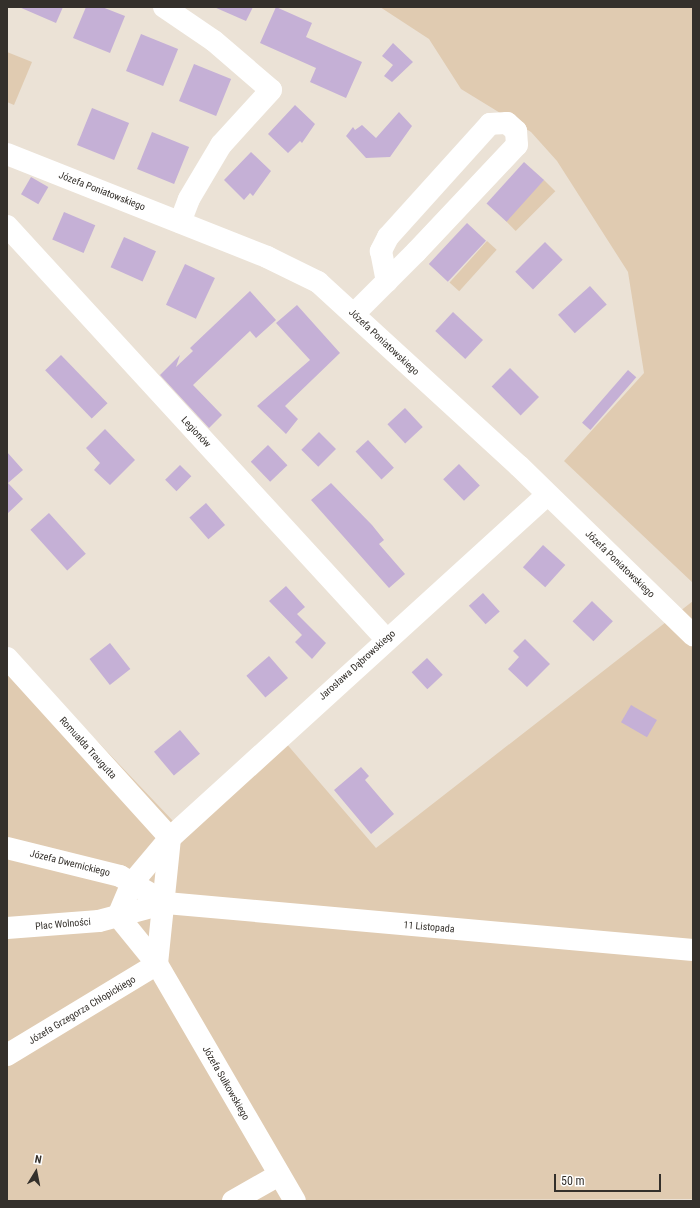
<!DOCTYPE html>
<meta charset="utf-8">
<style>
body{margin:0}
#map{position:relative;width:700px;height:1208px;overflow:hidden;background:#ebe2d6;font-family:"Roboto Condensed",sans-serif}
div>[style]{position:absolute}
.green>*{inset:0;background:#e0cbb1;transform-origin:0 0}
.building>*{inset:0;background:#c5b0d6;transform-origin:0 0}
.minor>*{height:22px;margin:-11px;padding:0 11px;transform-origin:11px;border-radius:11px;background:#fff}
span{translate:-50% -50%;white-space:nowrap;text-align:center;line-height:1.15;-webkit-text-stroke:4px #fff;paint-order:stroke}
.street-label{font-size:10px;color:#34302b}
.frame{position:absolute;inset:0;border:8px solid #34302b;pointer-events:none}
.north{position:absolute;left:16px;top:1152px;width:40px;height:40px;-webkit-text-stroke:3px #fff;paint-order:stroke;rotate:10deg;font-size:11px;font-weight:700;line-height:16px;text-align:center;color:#34302b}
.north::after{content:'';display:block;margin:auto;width:14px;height:18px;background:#34302b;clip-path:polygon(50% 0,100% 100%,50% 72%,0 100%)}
.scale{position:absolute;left:554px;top:1174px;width:107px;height:18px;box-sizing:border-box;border:2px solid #34302b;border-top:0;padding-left:5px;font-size:12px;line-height:14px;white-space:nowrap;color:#34302b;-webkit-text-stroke:3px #fff;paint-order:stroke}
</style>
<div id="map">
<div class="green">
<div style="clip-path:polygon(380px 7px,693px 7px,693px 583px,564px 461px,644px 373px,628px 272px,557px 161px,531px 132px,461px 89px,429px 39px)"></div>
<div style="clip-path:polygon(7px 52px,32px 62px,14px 105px,7px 102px)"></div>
<div style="left:544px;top:180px;width:16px;height:56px;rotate:45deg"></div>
<div style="left:487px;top:241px;width:13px;height:56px;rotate:42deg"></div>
<div style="clip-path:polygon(693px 601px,693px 1199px,7px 1201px,7px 646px,173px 821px,279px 735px,376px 848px)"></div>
</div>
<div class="building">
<div style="clip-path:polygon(19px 7px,63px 7px,56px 23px)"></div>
<div style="clip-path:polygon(86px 7px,102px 7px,125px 16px,110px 53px,73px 38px)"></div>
<div style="clip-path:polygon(214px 7px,253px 7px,246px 21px)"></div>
<div style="clip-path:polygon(276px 7px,312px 23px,306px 37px,362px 62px,346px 98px,310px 82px,316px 68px,260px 43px)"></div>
<div style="left:141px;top:34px;width:40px;height:40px;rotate:22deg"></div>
<div style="clip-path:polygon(393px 43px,413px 62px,392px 82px,384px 76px,393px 65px,382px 56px)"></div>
<div style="left:194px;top:64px;width:40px;height:40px;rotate:22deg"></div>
<div style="clip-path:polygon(295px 105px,315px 124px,302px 143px,300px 141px,288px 153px,268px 134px)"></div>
<div style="left:92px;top:108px;width:40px;height:40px;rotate:22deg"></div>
<div style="clip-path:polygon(399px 112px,412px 126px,390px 157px,366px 158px,346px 136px,353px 127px,355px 130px,362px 125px,376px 138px)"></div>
<div style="left:152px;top:132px;width:40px;height:40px;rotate:22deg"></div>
<div style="clip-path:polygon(251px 152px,271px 171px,253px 196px,250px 193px,244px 200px,224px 180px)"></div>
<div style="left:524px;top:162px;width:27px;height:56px;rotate:42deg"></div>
<div style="left:31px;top:177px;width:20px;height:20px;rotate:30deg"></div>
<div style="left:64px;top:212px;width:34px;height:30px;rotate:23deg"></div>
<div style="left:467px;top:223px;width:26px;height:56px;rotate:43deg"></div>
<div style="left:124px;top:237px;width:35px;height:33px;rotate:24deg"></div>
<div style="left:545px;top:242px;width:25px;height:42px;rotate:45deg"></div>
<div style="left:185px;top:264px;width:33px;height:45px;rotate:25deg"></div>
<div style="left:590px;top:286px;width:25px;height:43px;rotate:48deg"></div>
<div style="clip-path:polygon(250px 291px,276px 320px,256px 338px,250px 331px,193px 385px,222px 415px,209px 428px,160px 375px,180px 355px,176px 367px,193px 351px,190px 348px)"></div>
<div style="clip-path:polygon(297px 305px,340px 353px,285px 406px,298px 419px,286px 434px,257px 406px,310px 360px,276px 323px)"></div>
<div style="left:453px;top:312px;width:41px;height:26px;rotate:43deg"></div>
<div style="left:61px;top:355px;width:67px;height:22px;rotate:46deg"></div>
<div style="left:510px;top:368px;width:41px;height:26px;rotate:45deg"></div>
<div style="left:628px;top:370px;width:11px;height:70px;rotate:41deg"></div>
<div style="left:405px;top:408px;width:26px;height:24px;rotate:47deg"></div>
<div style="clip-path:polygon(105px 429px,135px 460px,110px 485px,94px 470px,100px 463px,86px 448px)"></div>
<div style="left:319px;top:432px;width:24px;height:25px;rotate:45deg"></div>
<div style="left:368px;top:440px;width:38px;height:17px;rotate:47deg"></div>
<div style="left:268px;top:445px;width:28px;height:24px;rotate:46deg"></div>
<div style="clip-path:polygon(7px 452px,23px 470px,8px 483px,23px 499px,7px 514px)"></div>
<div style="left:459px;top:464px;width:30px;height:22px;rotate:46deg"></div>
<div style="left:180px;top:465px;width:16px;height:21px;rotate:45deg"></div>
<div style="clip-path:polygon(331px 483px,372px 525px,384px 540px,379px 544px,405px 574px,389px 588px,311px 500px)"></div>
<div style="left:206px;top:503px;width:29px;height:22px;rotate:49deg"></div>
<div style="left:49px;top:513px;width:55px;height:25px;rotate:48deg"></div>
<div style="left:543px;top:545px;width:30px;height:30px;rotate:42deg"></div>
<div style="clip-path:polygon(286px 586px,305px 607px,297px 614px,326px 643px,312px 659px,295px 642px,302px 635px,269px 601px)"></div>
<div style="left:483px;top:593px;width:25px;height:19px;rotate:48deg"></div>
<div style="left:592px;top:601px;width:29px;height:28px;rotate:44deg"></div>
<div style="clip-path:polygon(525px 639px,550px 664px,527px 687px,508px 669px,519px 657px,513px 651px)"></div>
<div style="left:110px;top:643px;width:33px;height:26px;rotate:52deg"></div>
<div style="left:269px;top:656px;width:29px;height:30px;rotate:49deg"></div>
<div style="left:427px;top:658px;width:23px;height:21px;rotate:47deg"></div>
<div style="left:631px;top:705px;width:30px;height:20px;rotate:30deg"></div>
<div style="left:180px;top:730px;width:31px;height:34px;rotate:50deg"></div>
<div style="clip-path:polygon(361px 767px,369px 776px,365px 780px,394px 814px,371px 834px,334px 790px)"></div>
</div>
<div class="minor">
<div style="left:164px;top:7px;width:60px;rotate:34.2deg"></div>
<div style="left:214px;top:41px;width:75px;rotate:40.7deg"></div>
<div style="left:271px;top:90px;width:74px;rotate:132.3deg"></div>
<div style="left:221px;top:145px;width:63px;rotate:120.7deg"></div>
<div style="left:189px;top:199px;width:25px;rotate:111deg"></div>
<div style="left:7px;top:154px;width:280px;rotate:21.6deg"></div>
<div style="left:267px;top:257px;width:57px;rotate:26.1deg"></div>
<div style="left:318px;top:282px;width:273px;rotate:42.5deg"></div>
<div style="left:519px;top:466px;width:243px;rotate:44.2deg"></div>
<div style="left:7px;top:226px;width:561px;rotate:47.46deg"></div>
<div style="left:354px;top:314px;width:88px;rotate:-45deg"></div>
<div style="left:416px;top:252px;width:147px;rotate:-46.7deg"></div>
<div style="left:517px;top:145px;width:14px;rotate:-94deg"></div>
<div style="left:516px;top:131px;width:12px;rotate:-138deg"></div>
<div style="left:507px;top:123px;width:17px;rotate:177deg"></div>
<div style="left:490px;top:124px;width:152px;rotate:132.1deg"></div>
<div style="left:388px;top:237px;width:16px;rotate:117deg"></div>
<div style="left:381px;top:251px;width:31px;rotate:79deg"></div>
<div style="left:7px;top:658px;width:243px;rotate:47.8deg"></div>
<div style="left:170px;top:838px;width:127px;rotate:95.9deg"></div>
<div style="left:7px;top:848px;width:116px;rotate:13.9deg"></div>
<div style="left:120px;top:876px;width:53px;rotate:30.4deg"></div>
<div style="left:118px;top:916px;width:36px;rotate:-67deg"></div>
<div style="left:132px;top:883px;width:59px;rotate:-49.8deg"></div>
<div style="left:170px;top:838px;width:510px;rotate:-42.3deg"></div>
<div style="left:118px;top:916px;width:62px;rotate:50.9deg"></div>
<div style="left:157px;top:964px;width:274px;rotate:59.8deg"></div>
<div style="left:7px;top:928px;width:92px;rotate:-4.4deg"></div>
<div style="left:99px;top:921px;width:69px;rotate:-15deg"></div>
<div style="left:166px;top:903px;width:529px;rotate:5.1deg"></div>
<div style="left:7px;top:1055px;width:175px;rotate:-31.2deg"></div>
<div style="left:233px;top:1201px;width:53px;rotate:-29.5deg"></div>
</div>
<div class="street-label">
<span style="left:102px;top:191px;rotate:21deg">Józefa Poniatowskiego</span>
<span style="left:384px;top:342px;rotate:43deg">Józefa Poniatowskiego</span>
<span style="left:196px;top:432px;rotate:47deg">Legionów</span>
<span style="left:620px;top:564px;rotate:44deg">Józefa Poniatowskiego</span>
<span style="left:357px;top:665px;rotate:-42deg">Jarosława Dąbrowskiego</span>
<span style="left:88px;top:748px;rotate:48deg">Romualda Traugutta</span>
<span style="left:70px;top:863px;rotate:14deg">Józefa Dwernickiego</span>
<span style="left:63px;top:924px;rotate:-5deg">Plac Wolności</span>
<span style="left:429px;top:927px;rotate:5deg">11 Listopada</span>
<span style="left:82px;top:1010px;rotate:-31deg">Józefa Grzegorza Chłopickiego</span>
<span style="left:226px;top:1083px;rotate:60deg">Józefa Sułkowskiego</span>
</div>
<div class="frame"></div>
<div class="north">N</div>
<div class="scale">50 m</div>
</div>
